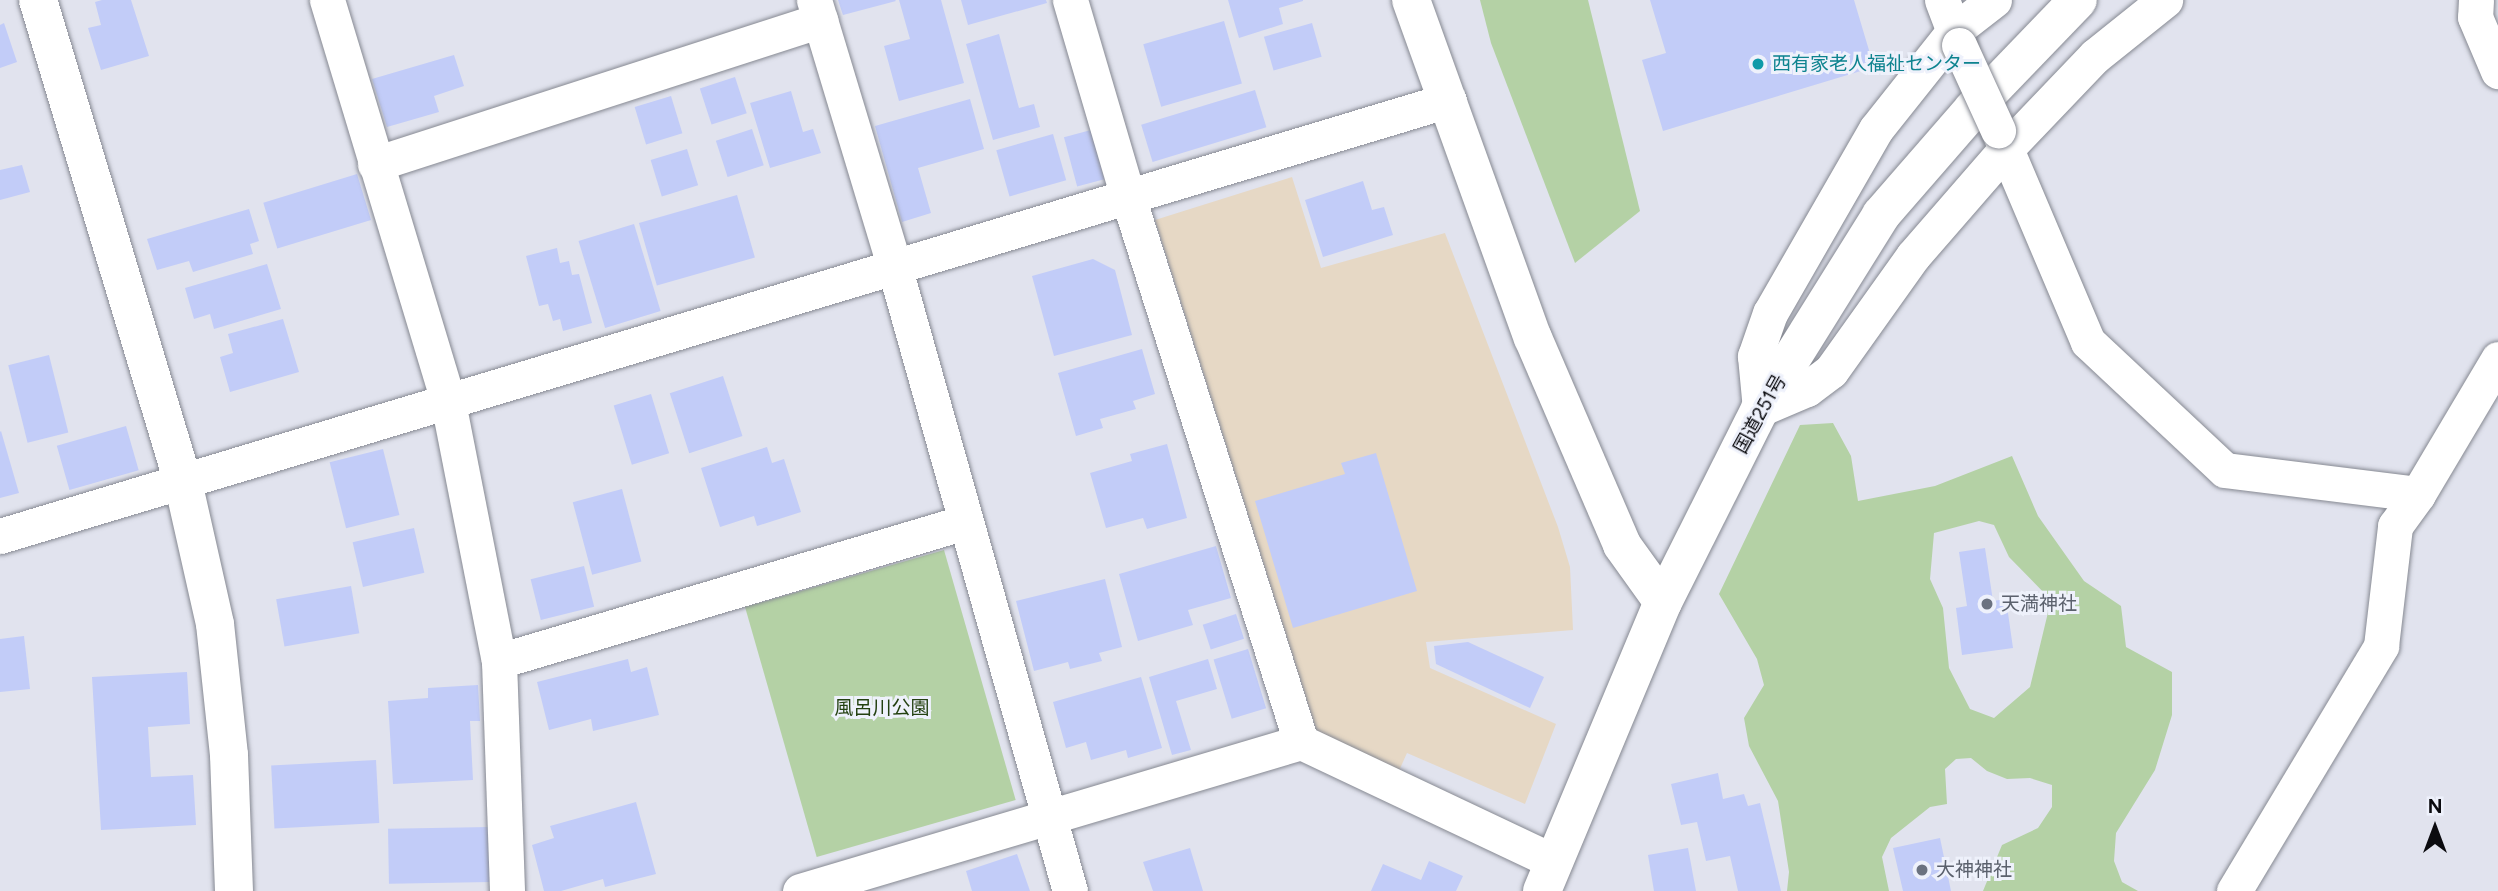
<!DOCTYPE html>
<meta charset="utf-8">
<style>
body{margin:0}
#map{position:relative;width:2498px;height:891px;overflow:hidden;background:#e1e3ee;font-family:Figtree,"Noto Sans JP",sans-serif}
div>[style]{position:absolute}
.commercial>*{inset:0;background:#e6d8c5}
.green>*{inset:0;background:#b4d1a5;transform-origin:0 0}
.building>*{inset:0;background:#c2ccf8;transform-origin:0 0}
.roads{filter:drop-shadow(0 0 2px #868992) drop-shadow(0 0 2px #868992)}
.minor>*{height:35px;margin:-17.5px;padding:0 17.5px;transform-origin:17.5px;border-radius:17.5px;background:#fff}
.tertiary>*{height:38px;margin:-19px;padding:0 19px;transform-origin:19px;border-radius:19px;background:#fff}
.trunk>*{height:38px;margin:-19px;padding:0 19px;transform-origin:19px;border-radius:19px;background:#fff}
.bridges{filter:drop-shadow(0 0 2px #868992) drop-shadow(0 0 2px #868992)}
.minor-bridge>*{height:35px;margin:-17.5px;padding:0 17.5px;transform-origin:17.5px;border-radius:17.5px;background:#fff}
.dots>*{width:19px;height:19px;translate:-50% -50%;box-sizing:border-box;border:4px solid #eef1fb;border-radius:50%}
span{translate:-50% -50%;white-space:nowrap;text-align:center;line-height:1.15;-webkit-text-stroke:6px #eef1fb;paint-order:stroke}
.culture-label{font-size:19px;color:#0d838f}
.left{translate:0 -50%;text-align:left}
.street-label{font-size:19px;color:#0b0b0f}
.worship-label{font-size:19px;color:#5b616d}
.park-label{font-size:19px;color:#244111}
.north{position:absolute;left:2400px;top:793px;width:70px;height:70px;-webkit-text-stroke:5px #eef1fb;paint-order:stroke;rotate:0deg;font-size:19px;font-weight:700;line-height:28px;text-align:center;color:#0b0b0f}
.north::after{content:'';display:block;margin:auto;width:24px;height:32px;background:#0b0b0f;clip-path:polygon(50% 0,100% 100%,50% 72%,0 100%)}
</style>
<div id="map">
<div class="commercial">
<div style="clip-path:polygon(1292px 177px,1321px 268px,1445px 233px,1558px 527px,1570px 567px,1573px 630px,1426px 642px,1430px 668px,1556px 724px,1525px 804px,1407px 753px,1398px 773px,1317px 732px,1155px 220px)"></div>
</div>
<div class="green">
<div style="clip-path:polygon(1480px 0,1588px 0,1640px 211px,1575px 263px,1491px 43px)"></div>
<div style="clip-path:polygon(evenodd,1833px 423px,1851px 456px,1858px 501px,1935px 486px,2012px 456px,2038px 516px,2084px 581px,2121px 606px,2126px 647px,2172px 672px,2172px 715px,2155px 770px,2116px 833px,2114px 861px,2122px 882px,2138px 891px,1983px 891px,2002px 845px,2038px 828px,2052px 807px,2052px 785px,2030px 778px,2007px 779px,1987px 771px,1971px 758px,1956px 759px,1945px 769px,1947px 804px,1930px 807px,1891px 838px,1882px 857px,1889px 891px,1787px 891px,1789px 872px,1778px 801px,1749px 746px,1744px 718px,1764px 685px,1757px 659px,1719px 594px,1800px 425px,1833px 423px,1979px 521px,1994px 525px,2009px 557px,2051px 600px,2030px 687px,1994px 718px,1970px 709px,1949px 668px,1943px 608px,1930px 579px,1934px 533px,1979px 521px)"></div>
<div style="left:944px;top:550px;width:260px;height:207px;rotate:74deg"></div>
</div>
<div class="building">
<div style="clip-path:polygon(102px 0,131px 0,149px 56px,101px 70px,88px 28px,101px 25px,95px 2px)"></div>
<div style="clip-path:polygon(838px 0,895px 0,896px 1px,843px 15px)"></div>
<div style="clip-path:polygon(899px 0,941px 0,964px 83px,899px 101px,884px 46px,910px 39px)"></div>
<div style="clip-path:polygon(961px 0,1046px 0,1047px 3px,968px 25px)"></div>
<div style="clip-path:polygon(1228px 0,1303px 0,1303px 1px,1279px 8px,1283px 24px,1239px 38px)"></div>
<div style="clip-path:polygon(1650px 0,1854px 0,1874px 67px,1663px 131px,1642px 60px,1666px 53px)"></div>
<div style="left:1224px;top:21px;width:65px;height:84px;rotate:74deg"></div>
<div style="clip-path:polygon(4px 23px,17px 62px,0 68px,0 25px)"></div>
<div style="left:1312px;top:23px;width:35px;height:50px;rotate:74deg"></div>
<div style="clip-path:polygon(999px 34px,1019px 108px,1034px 104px,1040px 127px,993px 140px,966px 44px)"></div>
<div style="clip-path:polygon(454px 55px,464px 86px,434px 96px,439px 112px,387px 127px,372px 79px)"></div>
<div style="left:735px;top:77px;width:38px;height:37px;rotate:72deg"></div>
<div style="left:1255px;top:90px;width:39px;height:119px;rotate:73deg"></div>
<div style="clip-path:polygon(791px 91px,803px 132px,813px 129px,821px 153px,770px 168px,750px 103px)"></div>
<div style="left:671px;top:96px;width:39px;height:38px;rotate:73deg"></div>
<div style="clip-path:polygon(970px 99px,984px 149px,918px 168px,931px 213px,902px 222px,875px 126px)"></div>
<div style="left:752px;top:129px;width:38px;height:38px;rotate:72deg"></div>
<div style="left:1091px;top:130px;width:51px;height:28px;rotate:75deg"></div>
<div style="left:1053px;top:134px;width:48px;height:59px;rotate:74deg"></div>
<div style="left:687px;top:149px;width:38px;height:38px;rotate:73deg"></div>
<div style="clip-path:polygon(22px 165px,30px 192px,0 200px,0 170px)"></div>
<div style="left:357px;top:174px;width:48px;height:98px;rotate:73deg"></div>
<div style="clip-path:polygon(1363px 181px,1372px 210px,1384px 207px,1393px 235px,1323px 257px,1305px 200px)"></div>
<div style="left:737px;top:195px;width:65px;height:102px;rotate:74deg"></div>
<div style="clip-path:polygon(249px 209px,259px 241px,250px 244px,253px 254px,193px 272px,189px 261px,157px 270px,147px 239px)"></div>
<div style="left:634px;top:224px;width:91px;height:58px;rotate:73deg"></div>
<div style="clip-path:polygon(557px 248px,560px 263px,569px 261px,572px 275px,579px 274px,592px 323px,563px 331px,560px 319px,553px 321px,548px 304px,539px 306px,526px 256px)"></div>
<div style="clip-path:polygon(1093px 259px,1115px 270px,1132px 335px,1054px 356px,1032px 276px)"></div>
<div style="clip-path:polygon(267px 264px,281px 309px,214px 329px,210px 314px,194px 319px,185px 288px)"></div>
<div style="clip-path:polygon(283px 319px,299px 372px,230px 392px,220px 357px,233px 353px,228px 334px)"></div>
<div style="clip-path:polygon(1142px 349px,1155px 394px,1133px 401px,1136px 409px,1100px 419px,1103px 428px,1076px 436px,1058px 373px)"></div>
<div style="left:49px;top:355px;width:80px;height:42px;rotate:76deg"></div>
<div style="left:723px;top:376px;width:63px;height:56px;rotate:72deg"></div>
<div style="left:651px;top:394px;width:62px;height:39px;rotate:73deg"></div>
<div style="left:126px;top:426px;width:46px;height:72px;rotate:74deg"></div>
<div style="clip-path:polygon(1px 431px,19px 493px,0 498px,0 432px)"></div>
<div style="clip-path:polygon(1167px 444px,1187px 518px,1147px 529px,1143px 518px,1106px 528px,1090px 473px,1132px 461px,1130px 454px)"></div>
<div style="clip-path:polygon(767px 447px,772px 463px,784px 459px,801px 512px,757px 526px,754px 516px,720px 527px,701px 468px)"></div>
<div style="left:383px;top:449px;width:68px;height:55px;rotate:76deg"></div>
<div style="clip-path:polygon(1376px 453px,1417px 591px,1293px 628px,1255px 501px,1345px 474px,1341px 463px)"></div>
<div style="left:622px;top:489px;width:75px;height:51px;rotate:75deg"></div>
<div style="left:414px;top:528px;width:46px;height:63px;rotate:77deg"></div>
<div style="clip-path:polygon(1216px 546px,1231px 598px,1188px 610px,1193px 625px,1138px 641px,1119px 574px)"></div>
<div style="clip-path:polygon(1985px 548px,1993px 601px,2006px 599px,2013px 648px,1962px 655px,1956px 608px,1967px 606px,1959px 552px)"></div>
<div style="left:584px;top:566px;width:42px;height:55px;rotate:76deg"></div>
<div style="clip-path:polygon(1105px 579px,1122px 647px,1099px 653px,1102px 661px,1070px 669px,1068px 662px,1034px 671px,1016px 601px)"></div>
<div style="left:351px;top:586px;width:48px;height:76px;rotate:80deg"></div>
<div style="left:1236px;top:614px;width:26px;height:35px;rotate:72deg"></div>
<div style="clip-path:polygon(24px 636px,30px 689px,0 692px,0 639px)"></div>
<div style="clip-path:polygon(1468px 642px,1544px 677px,1530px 708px,1436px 664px,1434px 646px)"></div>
<div style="left:1248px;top:649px;width:62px;height:36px;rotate:73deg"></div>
<div style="clip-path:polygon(628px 659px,631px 672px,647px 667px,659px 715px,593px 731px,591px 719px,549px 730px,537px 682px)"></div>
<div style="clip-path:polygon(1208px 659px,1217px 689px,1176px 701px,1191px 750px,1172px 755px,1149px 677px)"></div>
<div style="clip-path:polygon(187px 672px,190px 724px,148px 727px,151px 777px,193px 775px,196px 825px,101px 830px,92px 677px)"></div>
<div style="clip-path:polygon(1141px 677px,1162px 748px,1128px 758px,1126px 750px,1091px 760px,1086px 742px,1066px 748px,1053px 702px)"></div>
<div style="clip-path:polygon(478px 685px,480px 721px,470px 721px,473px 780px,393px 784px,388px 701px,428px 698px,428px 688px)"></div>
<div style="left:376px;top:760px;width:63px;height:105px;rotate:87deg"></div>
<div style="clip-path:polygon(1718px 773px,1723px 799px,1744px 794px,1748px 806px,1760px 803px,1781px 891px,1738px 891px,1730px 856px,1706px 861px,1697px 822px,1681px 825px,1671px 784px)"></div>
<div style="clip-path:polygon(636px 802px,656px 874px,605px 887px,603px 879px,561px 891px,544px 891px,532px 845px,554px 838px,550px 826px)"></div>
<div style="left:490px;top:827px;width:55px;height:102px;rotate:89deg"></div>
<div style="clip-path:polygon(1940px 838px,1951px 891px,1903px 891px,1893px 848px)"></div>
<div style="clip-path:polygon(1190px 848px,1203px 891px,1153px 891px,1143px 862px)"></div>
<div style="clip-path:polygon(1688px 848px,1696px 891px,1654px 891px,1648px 855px)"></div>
<div style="clip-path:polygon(1017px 854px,1030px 891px,972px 891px,966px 871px)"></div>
<div style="clip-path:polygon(1429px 861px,1463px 876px,1456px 891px,1371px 891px,1383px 864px,1421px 880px)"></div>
</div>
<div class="roads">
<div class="minor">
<div style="left:327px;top:0;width:420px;rotate:73.2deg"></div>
<div style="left:448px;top:402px;width:264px;rotate:78.9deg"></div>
<div style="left:499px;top:661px;width:230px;rotate:88deg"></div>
<div style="left:814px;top:0;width:281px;rotate:73.2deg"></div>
<div style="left:895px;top:269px;width:646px;rotate:74.29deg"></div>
<div style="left:1070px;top:0;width:205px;rotate:73.6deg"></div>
<div style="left:1128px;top:197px;width:572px;rotate:72.39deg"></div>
<div style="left:1942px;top:0;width:48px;rotate:69.3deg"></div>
<div style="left:1994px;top:0;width:51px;rotate:142.2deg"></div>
<div style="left:1954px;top:31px;width:125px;rotate:128.5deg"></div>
<div style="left:1876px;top:129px;width:212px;rotate:119.9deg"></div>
<div style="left:1770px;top:313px;width:46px;rotate:109.2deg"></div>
<div style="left:1755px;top:356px;width:53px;rotate:84.6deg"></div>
<div style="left:1760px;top:409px;width:51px;rotate:-23.1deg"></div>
<div style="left:1807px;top:389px;width:30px;rotate:-37deg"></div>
<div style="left:1831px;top:371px;width:141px;rotate:-54.5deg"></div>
<div style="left:1913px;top:256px;width:142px;rotate:-49deg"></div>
<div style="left:2006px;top:149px;width:129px;rotate:-46.3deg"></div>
<div style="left:2095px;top:56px;width:90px;rotate:-38.7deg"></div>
<div style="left:2476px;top:0;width:17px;rotate:93deg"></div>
<div style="left:2475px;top:17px;width:59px;rotate:66.9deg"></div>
<div style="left:1998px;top:130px;width:230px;rotate:67deg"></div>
<div style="left:2088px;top:342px;width:187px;rotate:43.1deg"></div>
<div style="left:2225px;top:470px;width:194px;rotate:7.1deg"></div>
<div style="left:375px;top:164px;width:468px;rotate:-17.9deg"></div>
<div style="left:0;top:536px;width:1513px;rotate:-16.75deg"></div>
<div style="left:499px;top:661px;width:485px;rotate:-16.6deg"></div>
<div style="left:800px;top:891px;width:523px;rotate:-16.56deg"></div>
<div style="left:1301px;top:742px;width:279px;rotate:25.3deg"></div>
<div style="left:2234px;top:891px;width:286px;rotate:-59deg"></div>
<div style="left:2381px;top:646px;width:121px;rotate:-83.3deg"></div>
<div style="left:2395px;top:526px;width:39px;rotate:-54deg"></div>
<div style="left:2418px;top:494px;width:157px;rotate:-59.3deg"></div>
</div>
<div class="tertiary">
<div style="left:38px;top:0;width:503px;rotate:73.26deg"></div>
<div style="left:183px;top:482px;width:146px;rotate:77.3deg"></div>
<div style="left:215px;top:624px;width:132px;rotate:83.9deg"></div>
<div style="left:229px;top:755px;width:136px;rotate:87.9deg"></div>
<div style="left:1411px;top:0;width:359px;rotate:70.2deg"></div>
<div style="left:1533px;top:338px;width:225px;rotate:66.7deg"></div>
<div style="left:1622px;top:545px;width:70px;rotate:54.3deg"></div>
</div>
<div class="trunk">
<div style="left:1542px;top:891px;width:313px;rotate:-67.3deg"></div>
<div style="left:1663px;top:602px;width:216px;rotate:-63.3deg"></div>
<div style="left:1760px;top:409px;width:229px;rotate:-58deg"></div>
<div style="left:1881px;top:215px;width:140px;rotate:-49deg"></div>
<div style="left:1973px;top:109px;width:151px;rotate:-46.1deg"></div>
</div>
</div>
<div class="bridges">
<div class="minor-bridge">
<div style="left:1959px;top:45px;width:94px;rotate:65.4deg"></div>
</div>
</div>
<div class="dots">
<div style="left:1758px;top:64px;background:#0f9aa8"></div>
<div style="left:1987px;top:604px;background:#6b7280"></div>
<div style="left:1922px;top:870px;background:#6b7280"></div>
</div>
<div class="culture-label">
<span class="left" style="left:1772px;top:64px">西有家老人福祉センター</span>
</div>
<div class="street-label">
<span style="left:1760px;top:414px;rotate:-61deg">国道251号</span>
</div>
<div class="worship-label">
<span class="left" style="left:2001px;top:604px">天満神社</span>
<span class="left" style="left:1936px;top:870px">大神神社</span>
</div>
<div class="park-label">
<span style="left:882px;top:708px">風呂川公園</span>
</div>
<div class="north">N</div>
</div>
